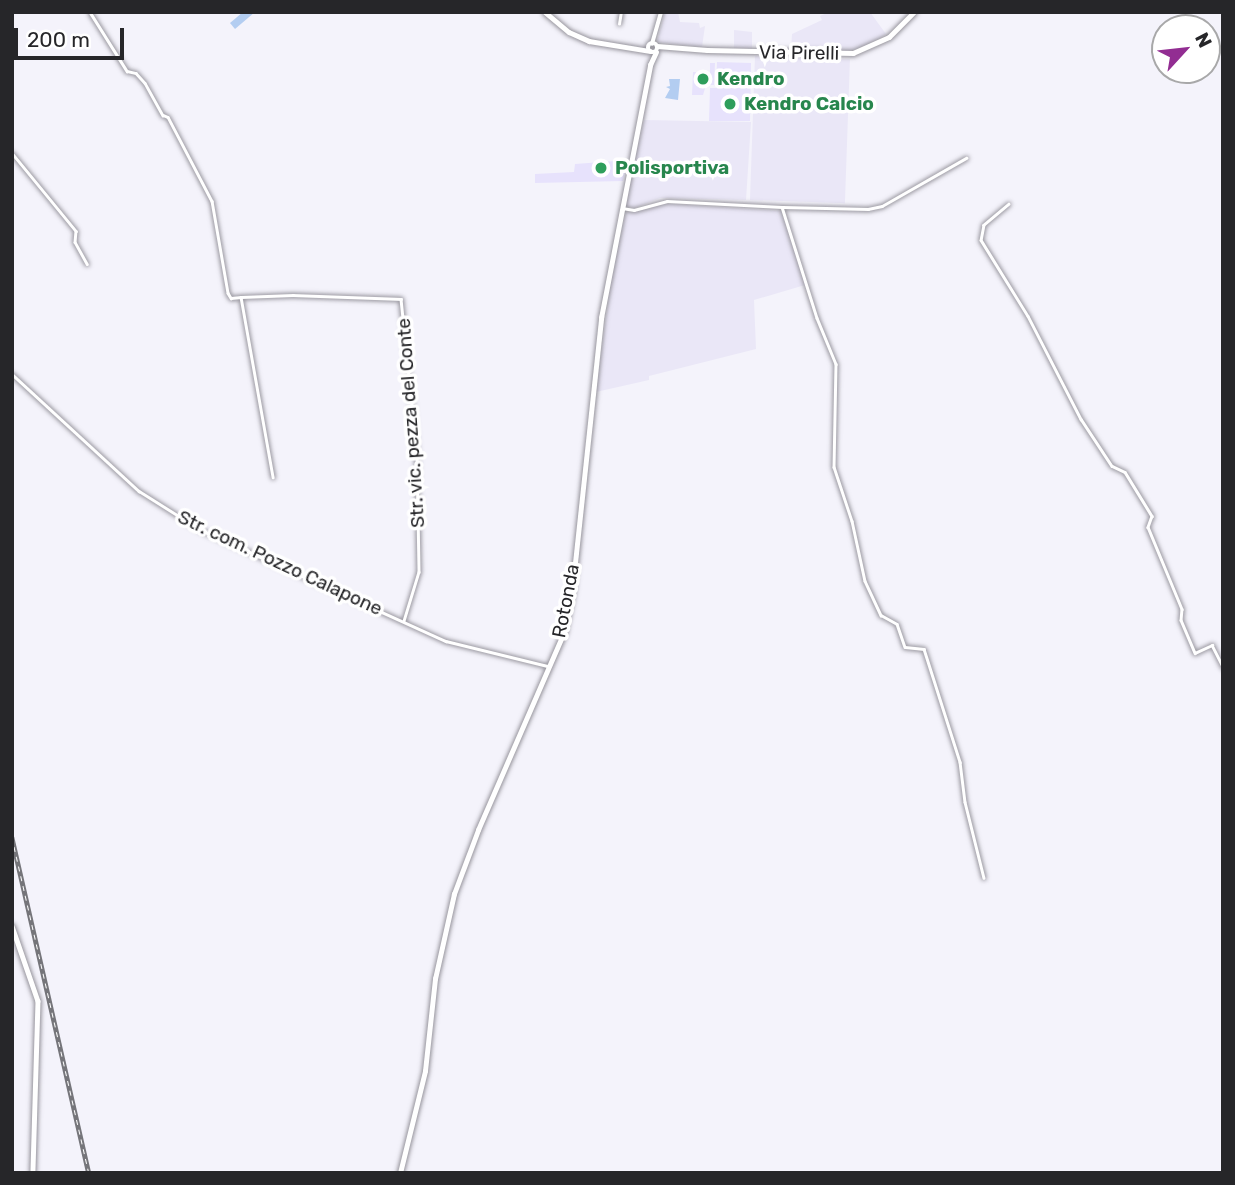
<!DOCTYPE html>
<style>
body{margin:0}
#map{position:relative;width:1235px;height:1185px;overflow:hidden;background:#f4f3fb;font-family:Rubik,sans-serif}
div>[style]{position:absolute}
.built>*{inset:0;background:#eae7f7;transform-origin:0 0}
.green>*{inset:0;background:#e7e2fc}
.water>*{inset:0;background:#b3cdf1}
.roads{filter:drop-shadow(0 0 2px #97959d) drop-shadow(0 0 2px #97959d)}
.minor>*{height:2.5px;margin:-1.25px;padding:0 1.25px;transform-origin:1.25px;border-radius:1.25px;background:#fff}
.tertiary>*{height:3.5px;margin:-1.75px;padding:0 1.75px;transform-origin:1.75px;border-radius:1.75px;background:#fff}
.secondary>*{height:4.5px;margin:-2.25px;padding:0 2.25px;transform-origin:2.25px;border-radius:2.25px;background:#fff}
.secondary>.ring{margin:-2.25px;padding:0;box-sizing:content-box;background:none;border:4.5px solid #fff;border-radius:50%}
.rail>*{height:4.5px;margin-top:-2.25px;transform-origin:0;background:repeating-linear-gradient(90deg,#fff 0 5px,#75757a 0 10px);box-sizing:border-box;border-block:2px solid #75757a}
.dots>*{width:19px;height:19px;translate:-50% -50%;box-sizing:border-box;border:4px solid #fff;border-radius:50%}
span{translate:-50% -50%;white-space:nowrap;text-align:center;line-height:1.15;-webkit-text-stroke:7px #fff;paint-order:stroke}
.street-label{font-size:19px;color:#262629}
.leisure-label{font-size:19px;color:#27864d;font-weight:700}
.left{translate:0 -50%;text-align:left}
.frame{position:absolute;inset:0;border:14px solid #262629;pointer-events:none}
.north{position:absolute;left:1151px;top:14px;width:70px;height:70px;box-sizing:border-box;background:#fff;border:2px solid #a8a8a9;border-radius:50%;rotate:63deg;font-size:19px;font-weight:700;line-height:28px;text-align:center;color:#262629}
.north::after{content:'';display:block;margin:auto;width:24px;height:32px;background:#922d92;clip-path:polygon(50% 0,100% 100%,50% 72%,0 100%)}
.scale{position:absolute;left:14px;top:28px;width:110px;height:32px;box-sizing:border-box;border:4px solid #262629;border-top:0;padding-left:9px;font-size:21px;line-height:24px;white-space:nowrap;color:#262629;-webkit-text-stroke:5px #fff;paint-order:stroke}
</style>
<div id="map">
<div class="built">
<div style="clip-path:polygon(665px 12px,678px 12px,680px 22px,699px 23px,700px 28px,705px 26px,702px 47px,657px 42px)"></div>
<div style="clip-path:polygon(829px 12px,870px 12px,886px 34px,867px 46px,846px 52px,791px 50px,792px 34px,822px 20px,820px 16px)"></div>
<div style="clip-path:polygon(734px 30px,752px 32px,752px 49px,734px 48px)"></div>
<div style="left:755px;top:56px;width:95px;height:144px;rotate:2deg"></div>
<div style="clip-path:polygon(644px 120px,751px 122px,746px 200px,660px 198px,635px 208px,624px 206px,633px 170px,638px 167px,635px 158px)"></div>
<div style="clip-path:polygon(656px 203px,781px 211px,805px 285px,754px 300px,756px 349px,649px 376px,649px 380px,596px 392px,613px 267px,626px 213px)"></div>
</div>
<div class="green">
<div style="clip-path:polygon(717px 62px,751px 63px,750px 121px,709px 121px,710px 88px,716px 88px)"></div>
<div style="clip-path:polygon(710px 63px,715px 63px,714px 85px,706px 85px,703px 95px,692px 95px,693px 72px,710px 73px)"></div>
<div style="clip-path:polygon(628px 160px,623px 181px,535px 183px,535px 174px,574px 172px,575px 164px)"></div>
</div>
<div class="water">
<div style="clip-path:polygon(243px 12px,255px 12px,235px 29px,230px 23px)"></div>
<div style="clip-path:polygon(669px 79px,680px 79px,678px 100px,665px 98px,670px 89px,666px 87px,670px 86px)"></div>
</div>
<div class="roads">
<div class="minor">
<div style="left:90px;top:12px;width:70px;rotate:57.9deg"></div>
<div style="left:127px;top:71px;width:9px;rotate:13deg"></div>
<div style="left:136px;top:73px;width:13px;rotate:48deg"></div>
<div style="left:145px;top:83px;width:37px;rotate:61deg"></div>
<div style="left:163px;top:115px;width:5px;rotate:22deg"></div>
<div style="left:168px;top:117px;width:95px;rotate:62.4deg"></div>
<div style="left:212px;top:201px;width:93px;rotate:80.1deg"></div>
<div style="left:228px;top:293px;width:6px;rotate:59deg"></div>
<div style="left:231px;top:298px;width:10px;rotate:-6deg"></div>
<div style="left:241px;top:297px;width:183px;rotate:79.9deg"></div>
<div style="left:619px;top:24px;width:12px;rotate:-81deg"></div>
<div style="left:12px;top:153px;width:101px;rotate:50.6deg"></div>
<div style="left:76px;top:231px;width:11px;rotate:95deg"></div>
<div style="left:75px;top:242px;width:25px;rotate:61deg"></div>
<div style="left:1009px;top:204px;width:33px;rotate:140deg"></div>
<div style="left:984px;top:225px;width:15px;rotate:101deg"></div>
<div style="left:981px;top:240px;width:89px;rotate:58.3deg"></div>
<div style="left:1028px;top:316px;width:116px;rotate:62.8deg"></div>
<div style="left:1081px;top:419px;width:56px;rotate:56.6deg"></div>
<div style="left:1112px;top:466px;width:14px;rotate:25deg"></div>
<div style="left:1125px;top:472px;width:52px;rotate:58.5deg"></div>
<div style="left:1152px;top:516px;width:12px;rotate:110deg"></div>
<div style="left:1148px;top:527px;width:89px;rotate:67.5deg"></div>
<div style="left:1182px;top:609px;width:11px;rotate:95deg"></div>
<div style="left:1181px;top:620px;width:36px;rotate:67deg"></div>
<div style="left:1195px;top:653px;width:19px;rotate:-25deg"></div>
<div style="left:1212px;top:645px;width:25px;rotate:63deg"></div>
<div style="left:783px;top:207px;width:85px;rotate:1.3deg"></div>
<div style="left:868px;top:209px;width:14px;rotate:-12deg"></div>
<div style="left:882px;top:206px;width:97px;rotate:-29.7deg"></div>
<div style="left:622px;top:208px;width:12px;rotate:9deg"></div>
<div style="left:634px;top:210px;width:34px;rotate:-15deg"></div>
<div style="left:667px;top:201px;width:115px;rotate:3deg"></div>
<div style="left:782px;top:207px;width:116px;rotate:72.5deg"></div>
<div style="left:817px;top:318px;width:50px;rotate:67.6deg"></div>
<div style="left:836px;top:364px;width:103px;rotate:91.1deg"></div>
<div style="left:834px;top:467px;width:57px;rotate:71.6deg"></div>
<div style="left:852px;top:521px;width:61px;rotate:77.8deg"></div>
<div style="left:865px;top:581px;width:38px;rotate:65deg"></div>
<div style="left:881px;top:615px;width:18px;rotate:29deg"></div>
<div style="left:897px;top:624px;width:24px;rotate:71deg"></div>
<div style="left:905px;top:647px;width:19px;rotate:6deg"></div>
<div style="left:924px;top:649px;width:119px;rotate:72.3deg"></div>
<div style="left:960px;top:762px;width:40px;rotate:82.9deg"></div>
<div style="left:965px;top:802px;width:78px;rotate:76deg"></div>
<div style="left:241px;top:297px;width:52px;rotate:-2.2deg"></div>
<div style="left:293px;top:295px;width:108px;rotate:2.1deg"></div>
<div style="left:401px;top:299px;width:157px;rotate:84.1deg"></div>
<div style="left:417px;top:455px;width:117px;rotate:89deg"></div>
<div style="left:419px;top:572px;width:51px;rotate:107deg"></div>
<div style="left:12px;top:374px;width:173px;rotate:42.7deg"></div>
<div style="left:139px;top:491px;width:73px;rotate:32.2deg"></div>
<div style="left:201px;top:530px;width:269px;rotate:24.4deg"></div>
<div style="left:446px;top:641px;width:105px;rotate:13.8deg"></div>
</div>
<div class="tertiary">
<div style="left:652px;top:44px;width:33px;rotate:-74deg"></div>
</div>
<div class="secondary">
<div style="left:545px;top:12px;width:31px;rotate:40deg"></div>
<div style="left:569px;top:32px;width:22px;rotate:24deg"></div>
<div style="left:589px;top:41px;width:62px;rotate:9.3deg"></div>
<div class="ring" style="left:648.5px;top:43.5px;width:4.5px;height:4.5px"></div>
<div style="left:657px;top:46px;width:50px;rotate:4.6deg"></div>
<div style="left:707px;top:50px;width:146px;rotate:1.2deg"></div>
<div style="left:853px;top:53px;width:39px;rotate:-24deg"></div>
<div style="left:889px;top:37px;width:35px;rotate:-45deg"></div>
<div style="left:12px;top:926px;width:79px;rotate:70.9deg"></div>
<div style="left:38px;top:1001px;width:172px;rotate:91.7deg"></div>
<div style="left:400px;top:1173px;width:105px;rotate:-76.2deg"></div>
<div style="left:425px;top:1071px;width:93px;rotate:-83.8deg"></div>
<div style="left:435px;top:979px;width:87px;rotate:-77.4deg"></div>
<div style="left:454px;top:894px;width:68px;rotate:-69.4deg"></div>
<div style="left:478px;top:830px;width:216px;rotate:-66.5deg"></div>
<div style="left:564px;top:632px;width:42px;rotate:-79deg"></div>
<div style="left:572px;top:591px;width:275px;rotate:-83.9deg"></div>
<div style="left:601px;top:318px;width:258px;rotate:-79deg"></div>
<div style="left:650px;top:65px;width:14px;rotate:-65deg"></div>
</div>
</div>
<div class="rail">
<div style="left:12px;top:837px;width:345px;rotate:77.1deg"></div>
</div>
<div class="dots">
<div style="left:703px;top:79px;background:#2e9e5b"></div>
<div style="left:730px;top:104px;background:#2e9e5b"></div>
<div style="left:601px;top:168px;background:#2e9e5b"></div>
</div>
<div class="street-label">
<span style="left:799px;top:53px;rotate:1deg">Via Pirelli</span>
<span style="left:411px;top:423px;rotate:-94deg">Str. vic. pezza del Conte</span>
<span style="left:280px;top:563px;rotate:25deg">Str. com. Pozzo Calapone</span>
<span style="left:566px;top:601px;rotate:-79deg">Rotonda</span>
</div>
<div class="leisure-label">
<span class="left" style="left:717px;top:79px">Kendro</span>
<span class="left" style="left:744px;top:104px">Kendro Calcio</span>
<span class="left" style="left:615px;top:168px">Polisportiva</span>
</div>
<div class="frame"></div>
<div class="north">N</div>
<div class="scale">200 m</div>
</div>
